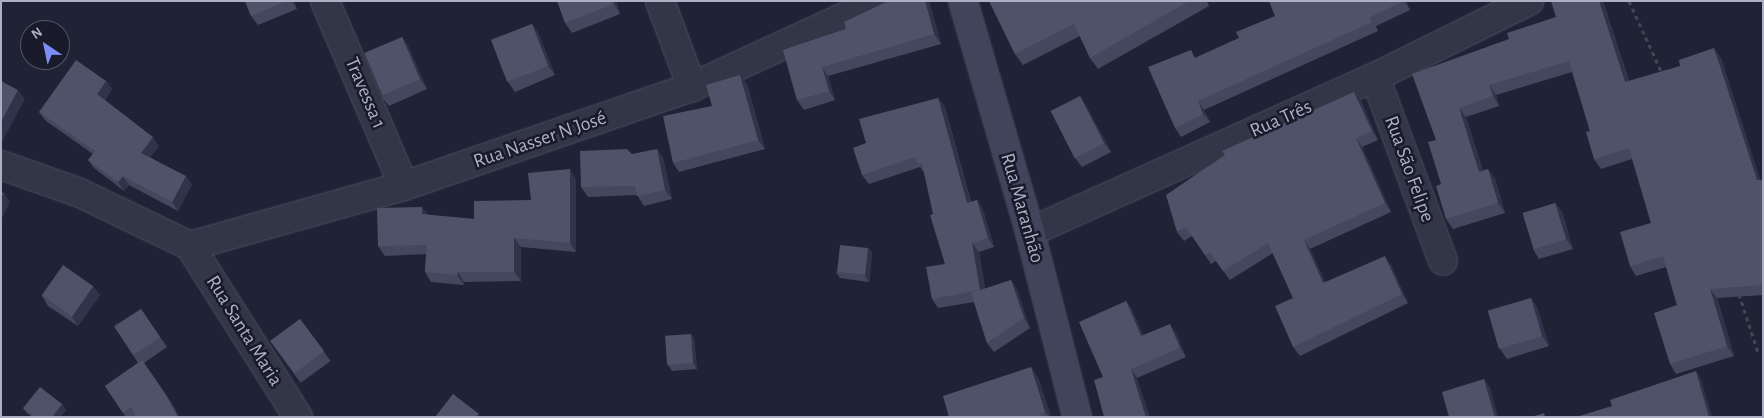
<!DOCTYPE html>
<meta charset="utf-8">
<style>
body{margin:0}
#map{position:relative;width:1764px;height:418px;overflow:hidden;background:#202336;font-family:"Alegreya Sans",sans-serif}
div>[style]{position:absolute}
.path>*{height:3px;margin-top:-1.5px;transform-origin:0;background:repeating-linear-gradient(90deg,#3c4a52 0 4px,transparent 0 8px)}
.roads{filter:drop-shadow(0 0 1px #4d5062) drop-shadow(0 0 1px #4d5062)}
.street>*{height:28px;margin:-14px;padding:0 14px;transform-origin:14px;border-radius:14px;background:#333647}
.secondary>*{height:28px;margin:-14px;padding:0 14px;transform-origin:14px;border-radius:14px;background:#41445a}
.wall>*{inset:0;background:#43485f;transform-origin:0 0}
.shaded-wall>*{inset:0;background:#30344a}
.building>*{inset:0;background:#4e536a;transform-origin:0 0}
span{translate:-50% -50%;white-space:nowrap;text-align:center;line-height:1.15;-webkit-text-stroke:5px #191b2b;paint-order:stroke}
.street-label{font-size:20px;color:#adb0c4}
.frame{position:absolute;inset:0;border:2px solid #adb0c4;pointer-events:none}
.north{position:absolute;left:20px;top:20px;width:50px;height:50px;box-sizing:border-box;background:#191b2b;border:1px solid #545768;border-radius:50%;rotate:326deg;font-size:14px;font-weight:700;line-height:20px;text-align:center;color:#adb0c4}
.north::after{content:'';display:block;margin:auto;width:18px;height:22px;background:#7f8df7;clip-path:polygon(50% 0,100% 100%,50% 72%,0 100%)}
</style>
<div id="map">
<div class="path">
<div style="left:1629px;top:1px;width:79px;rotate:65.4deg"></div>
<div style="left:1739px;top:294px;width:61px;rotate:71.9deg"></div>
</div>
<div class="roads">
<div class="street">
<div style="left:325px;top:1px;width:201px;rotate:66.9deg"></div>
<div style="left:660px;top:1px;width:92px;rotate:69.6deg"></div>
<div style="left:1375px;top:77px;width:196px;rotate:69.7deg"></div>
<div style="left:1px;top:165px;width:84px;rotate:19.5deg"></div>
<div style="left:80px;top:193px;width:122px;rotate:25.7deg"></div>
<div style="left:1030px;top:232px;width:378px;rotate:-24.2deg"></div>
<div style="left:1375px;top:77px;width:172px;rotate:-26.3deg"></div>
<div style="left:190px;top:246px;width:222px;rotate:-15.7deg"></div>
<div style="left:404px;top:186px;width:305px;rotate:-19deg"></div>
<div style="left:692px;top:87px;width:206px;rotate:-24.7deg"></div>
<div style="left:190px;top:246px;width:202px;rotate:57.7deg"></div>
</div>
<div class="secondary">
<div style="left:963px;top:1px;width:241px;rotate:73.8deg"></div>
<div style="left:1030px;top:232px;width:191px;rotate:75.7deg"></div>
</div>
</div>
<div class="wall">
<div style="clip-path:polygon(245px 1px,294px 1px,297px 9px,258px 25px,251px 16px)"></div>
<div style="clip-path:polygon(616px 1px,620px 14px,572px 33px,565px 23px)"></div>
<div style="clip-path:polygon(929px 1px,941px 44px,828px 76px,835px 100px,804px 110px,797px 100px,783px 50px)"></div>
<div style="clip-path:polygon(989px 1px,1207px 1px,1209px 6px,1098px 69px,1090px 58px,1080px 36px,1023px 65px,1015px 54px)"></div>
<div style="clip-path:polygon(1406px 1px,1410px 10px,1376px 26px,1378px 31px,1204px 110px,1210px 122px,1181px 137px,1175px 128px,1197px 57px,1239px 38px)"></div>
<div style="clip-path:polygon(1603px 1px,1629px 81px,1721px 58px,1760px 180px,1763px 180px,1763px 295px,1717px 298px,1734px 356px,1676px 374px,1670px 364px,1677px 305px,1666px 267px,1636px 276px,1630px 266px,1651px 223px,1632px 159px,1601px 169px,1594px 159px,1590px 131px,1572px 72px,1496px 95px,1499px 106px,1466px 117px,1483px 171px,1488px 169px,1495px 179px,1505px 213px,1453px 229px,1446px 219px,1436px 140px,1509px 39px,1556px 17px)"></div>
<div style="clip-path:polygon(532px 24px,538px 33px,555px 75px,515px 92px,508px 82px)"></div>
<div style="clip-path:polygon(402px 37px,408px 46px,427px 89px,389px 106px,382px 97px)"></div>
<div style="clip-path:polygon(106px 81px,112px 89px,105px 100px,159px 146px,150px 157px,192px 184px,178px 211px,129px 185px,124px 191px,94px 168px,88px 160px,93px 154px,46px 121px,39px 112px)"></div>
<div style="clip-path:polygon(747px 84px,765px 149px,679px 172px,673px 163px,712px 106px)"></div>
<div style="clip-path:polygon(1080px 96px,1086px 106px,1111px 152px,1082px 167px,1075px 158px)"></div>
<div style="clip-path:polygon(938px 98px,945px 107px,971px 202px,977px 200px,983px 210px,994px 247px,979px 252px,985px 289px,1011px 280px,1017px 290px,1030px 328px,994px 352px,987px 343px,974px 302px,938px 308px,932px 299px,945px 264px,924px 173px,920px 167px,869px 184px,862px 175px,866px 143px)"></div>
<div style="clip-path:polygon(1361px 101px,1378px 140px,1362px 147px,1391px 212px,1310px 249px,1325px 282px,1391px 265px,1408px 303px,1300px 356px,1293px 347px,1293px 298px,1273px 253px,1230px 280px,1216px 261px,1211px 264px,1192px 236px,1184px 241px,1177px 232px)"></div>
<div style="clip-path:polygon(657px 149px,663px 158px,672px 199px,644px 206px,637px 195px,588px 197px,581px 187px)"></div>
<div style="clip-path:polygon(576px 179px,576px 252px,521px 247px,521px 281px,464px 282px,464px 285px,431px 282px,425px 272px,426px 254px,385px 256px,378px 246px,422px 207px,427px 215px,474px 219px,531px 200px)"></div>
<div style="clip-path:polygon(1555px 203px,1562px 212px,1573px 249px,1539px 259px,1533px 249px)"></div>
<div style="clip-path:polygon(868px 248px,872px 253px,869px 282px,840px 278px,836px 272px)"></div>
<div style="clip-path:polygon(100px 295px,78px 326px,48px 306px,42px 296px)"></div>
<div style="clip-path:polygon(1531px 298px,1537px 307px,1549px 346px,1507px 359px,1500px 349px)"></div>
<div style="clip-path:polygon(1126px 301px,1132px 310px,1143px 335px,1176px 333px,1186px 357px,1137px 378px,1103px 377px)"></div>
<div style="clip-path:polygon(141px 309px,167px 347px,144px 363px,173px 405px,179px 417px,126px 417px,105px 386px,138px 363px,114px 326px)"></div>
<div style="left:300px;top:319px;width:52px;height:37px;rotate:54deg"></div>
<div style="clip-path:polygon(691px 334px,694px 339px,697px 369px,672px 371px,668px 365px)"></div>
<div style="clip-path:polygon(1031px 367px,1038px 378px,1051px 417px,949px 417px)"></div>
<div style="clip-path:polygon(62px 404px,66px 410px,60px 417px,32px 417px,27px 413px,23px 408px)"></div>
</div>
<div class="shaded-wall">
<div style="clip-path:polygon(292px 1px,294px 1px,297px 9px)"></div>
<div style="clip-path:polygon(612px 1px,616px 1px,620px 14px,614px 4px)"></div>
<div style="clip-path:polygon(925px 1px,929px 1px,941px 44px,934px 34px)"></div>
<div style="clip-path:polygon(1404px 1px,1406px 1px,1410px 10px)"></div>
<div style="clip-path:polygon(1599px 1px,1603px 1px,1632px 92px,1625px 82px)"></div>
<div style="clip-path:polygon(532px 24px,538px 33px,555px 75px,548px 66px)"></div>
<div style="clip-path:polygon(402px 37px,408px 46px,427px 89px,420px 79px)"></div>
<div style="clip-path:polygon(1714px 48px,1721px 58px,1763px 188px,1757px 180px)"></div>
<div style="clip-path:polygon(822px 67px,828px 76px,835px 100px,829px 91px)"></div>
<div style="clip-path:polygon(740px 75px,747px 84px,765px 149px,758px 140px)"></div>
<div style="clip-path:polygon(106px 81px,112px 89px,103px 103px,97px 94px)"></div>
<div style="clip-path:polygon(1489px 85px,1496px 95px,1499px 106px,1493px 96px)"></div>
<div style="clip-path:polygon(18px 90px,25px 99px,2px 142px,1px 141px,1px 122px)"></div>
<div style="clip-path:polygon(1354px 92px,1361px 101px,1378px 140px,1372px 131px)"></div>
<div style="clip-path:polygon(1080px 96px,1086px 106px,1111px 152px,1104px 143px)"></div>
<div style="clip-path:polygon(938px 98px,945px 107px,973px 212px,967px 203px)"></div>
<div style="clip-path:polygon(1198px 101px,1204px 110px,1210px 122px,1203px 114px)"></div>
<div style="clip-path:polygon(1459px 108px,1466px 117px,1486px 182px,1479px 172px)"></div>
<div style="clip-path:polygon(153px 137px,159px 146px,147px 162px,141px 153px)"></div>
<div style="clip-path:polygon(1356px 138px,1362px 147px,1391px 212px,1385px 203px)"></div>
<div style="clip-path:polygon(657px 149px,663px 158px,672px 199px,665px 190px)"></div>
<div style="clip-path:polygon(570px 169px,576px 179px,576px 252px,570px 243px)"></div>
<div style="clip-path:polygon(1488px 169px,1495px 179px,1505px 213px,1498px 203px)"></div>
<div style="clip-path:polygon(123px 176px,129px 185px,124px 191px,118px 182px)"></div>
<div style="clip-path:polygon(186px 176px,192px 184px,178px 211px,172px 202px)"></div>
<div style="clip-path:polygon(4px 193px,10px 202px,1px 220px,1px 198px)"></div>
<div style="clip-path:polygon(977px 200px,983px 210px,994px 247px,988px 238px)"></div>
<div style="clip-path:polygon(1555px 203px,1562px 212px,1573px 249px,1566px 239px)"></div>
<div style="clip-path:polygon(422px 207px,429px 216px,422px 214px)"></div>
<div style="clip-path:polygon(514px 238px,521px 247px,521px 281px,514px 272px)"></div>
<div style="clip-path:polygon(1304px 240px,1310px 249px,1329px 292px,1323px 283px)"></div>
<div style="clip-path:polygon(972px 243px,979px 252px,987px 300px,980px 291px)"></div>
<div style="clip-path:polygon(868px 248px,872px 253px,869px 282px,865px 276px)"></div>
<div style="clip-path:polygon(1385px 256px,1391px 265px,1408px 303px,1402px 294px)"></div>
<div style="clip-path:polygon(458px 272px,464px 282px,464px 285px,457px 275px)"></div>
<div style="clip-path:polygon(1011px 280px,1017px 290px,1030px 328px,1024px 318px)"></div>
<div style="clip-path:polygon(93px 286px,100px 295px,78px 326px,72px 317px)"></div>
<div style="clip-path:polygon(1710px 289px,1717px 298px,1734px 356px,1727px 346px)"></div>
<div style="clip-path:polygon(1531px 298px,1537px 307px,1549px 346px,1542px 336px)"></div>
<div style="clip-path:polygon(1126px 301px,1132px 310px,1148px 345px,1141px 336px)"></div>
<div style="clip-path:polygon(1170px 324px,1176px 333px,1186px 357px,1180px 348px)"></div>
<div style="clip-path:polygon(691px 334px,694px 339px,697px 369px,693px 363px)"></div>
<div style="clip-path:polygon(1031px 367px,1038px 378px,1051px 417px,1049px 417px,1045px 412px)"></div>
<div style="clip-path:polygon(1131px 369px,1137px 378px,1150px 417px,1146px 417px)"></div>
<div style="clip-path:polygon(1696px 371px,1701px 379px,1712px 417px,1709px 417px)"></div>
<div style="clip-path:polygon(1484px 379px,1490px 387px,1498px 417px,1495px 417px)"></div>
<div style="clip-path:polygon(166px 395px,173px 405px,179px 417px,178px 417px)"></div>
<div style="clip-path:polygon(62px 404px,66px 410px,60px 417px,52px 417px)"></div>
</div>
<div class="building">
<div style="clip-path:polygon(245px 1px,286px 1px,251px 16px)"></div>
<div style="clip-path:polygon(557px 1px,612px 1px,614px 4px,565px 23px)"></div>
<div style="clip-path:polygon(889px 1px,925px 1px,934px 34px,822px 67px,829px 91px,797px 100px,783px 50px,846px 29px,844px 22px,882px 4px)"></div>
<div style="clip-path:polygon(989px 1px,1189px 1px,1090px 58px,1074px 24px,1015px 54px)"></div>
<div style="clip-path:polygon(1269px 1px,1404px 1px,1370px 17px,1372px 22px,1198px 101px,1203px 114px,1175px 128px,1148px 67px,1191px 50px,1195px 58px,1239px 38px,1236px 32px,1275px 16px)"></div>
<div style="clip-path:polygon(1551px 1px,1599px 1px,1625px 82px,1680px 66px,1679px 60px,1714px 48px,1757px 180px,1763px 180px,1763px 285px,1710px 289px,1727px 346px,1670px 364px,1654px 313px,1677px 305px,1663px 256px,1630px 266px,1620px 232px,1651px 223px,1629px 148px,1594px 159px,1586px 132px,1590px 131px,1569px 61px,1489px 85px,1493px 96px,1459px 108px,1479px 172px,1488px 169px,1498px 203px,1446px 219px,1436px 186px,1441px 184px,1428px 142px,1436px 140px,1412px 74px,1509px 39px,1507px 33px,1556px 17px)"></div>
<div style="left:532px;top:24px;width:45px;height:44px;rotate:69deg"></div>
<div style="left:402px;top:37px;width:46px;height:41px;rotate:67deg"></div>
<div style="clip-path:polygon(76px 60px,106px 81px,97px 94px,153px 137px,141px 153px,186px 176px,172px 202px,123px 176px,118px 182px,88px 160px,95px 151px,39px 112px)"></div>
<div style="clip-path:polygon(740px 75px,758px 140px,673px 163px,663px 116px,712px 106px,706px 85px)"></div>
<div style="clip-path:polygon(1px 81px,18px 90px,1px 122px)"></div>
<div style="clip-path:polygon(1354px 92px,1372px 131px,1356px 138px,1385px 203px,1304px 240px,1323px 283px,1385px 256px,1402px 294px,1293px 347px,1275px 306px,1293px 298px,1268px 243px,1223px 271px,1210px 252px,1205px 255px,1186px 227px,1177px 232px,1166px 195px,1225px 155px,1222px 151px)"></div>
<div style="left:1080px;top:96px;width:53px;height:33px;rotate:63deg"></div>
<div style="clip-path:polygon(938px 98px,967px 203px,977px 200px,988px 238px,972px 243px,980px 290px,932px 299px,926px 267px,945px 264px,930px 215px,933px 214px,922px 163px,918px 164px,915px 157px,862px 175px,853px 148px,866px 143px,859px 119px)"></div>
<div style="clip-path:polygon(627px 149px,632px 154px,657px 149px,665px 190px,637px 196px,635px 186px,581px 187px,580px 151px)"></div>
<div style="clip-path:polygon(570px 169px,570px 243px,514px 238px,514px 272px,458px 272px,457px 275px,425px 272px,427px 245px,378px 246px,377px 208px,422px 207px,422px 214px,474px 219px,474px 201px,531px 200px,528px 173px)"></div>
<div style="clip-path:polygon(1px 192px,4px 193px,1px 198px)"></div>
<div style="left:1555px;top:203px;width:38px;height:34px;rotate:73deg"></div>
<div style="left:840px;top:245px;width:28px;height:27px;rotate:6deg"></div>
<div style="left:63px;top:265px;width:37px;height:37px;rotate:35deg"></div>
<div style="clip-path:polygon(1011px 280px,1024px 318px,987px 343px,971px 293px)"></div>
<div style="left:1531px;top:298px;width:40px;height:45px;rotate:74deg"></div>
<div style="clip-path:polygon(1126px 301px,1141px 336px,1170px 324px,1180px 348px,1131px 369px,1146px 417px,1104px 417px,1094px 380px,1103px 377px,1079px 322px)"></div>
<div style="left:141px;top:309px;width:34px;height:32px;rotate:56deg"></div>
<div style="left:300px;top:319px;width:40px;height:37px;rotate:53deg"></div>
<div style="left:691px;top:334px;width:29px;height:26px;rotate:86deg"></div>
<div style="clip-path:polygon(142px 360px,166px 395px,178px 417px,136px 417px,131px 407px,123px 413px,105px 386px)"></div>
<div style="clip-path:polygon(1031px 367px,1045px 412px,1040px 414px,1041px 417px,949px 417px,943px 396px)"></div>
<div style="clip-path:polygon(1696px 371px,1709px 417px,1576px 417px,1612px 406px,1610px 400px)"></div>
<div style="clip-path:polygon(1484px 379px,1495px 417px,1449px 417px,1442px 392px)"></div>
<div style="clip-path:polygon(40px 387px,62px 404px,52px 417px,35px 417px,23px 408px)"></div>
<div style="clip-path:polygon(453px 394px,479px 414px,476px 417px,435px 417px)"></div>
<div style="clip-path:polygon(1544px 413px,1545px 417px,1531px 417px)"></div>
</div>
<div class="street-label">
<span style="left:365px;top:93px;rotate:67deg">Travessa 1</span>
<span style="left:1281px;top:119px;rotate:-24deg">Rua Três</span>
<span style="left:540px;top:140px;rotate:-19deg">Rua Nasser N José</span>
<span style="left:1409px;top:169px;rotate:70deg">Rua São Felipe</span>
<span style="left:1022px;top:208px;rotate:74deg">Rua Maranhão</span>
<span style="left:244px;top:331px;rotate:58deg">Rua Santa Maria</span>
</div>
<div class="frame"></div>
<div class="north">N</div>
</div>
